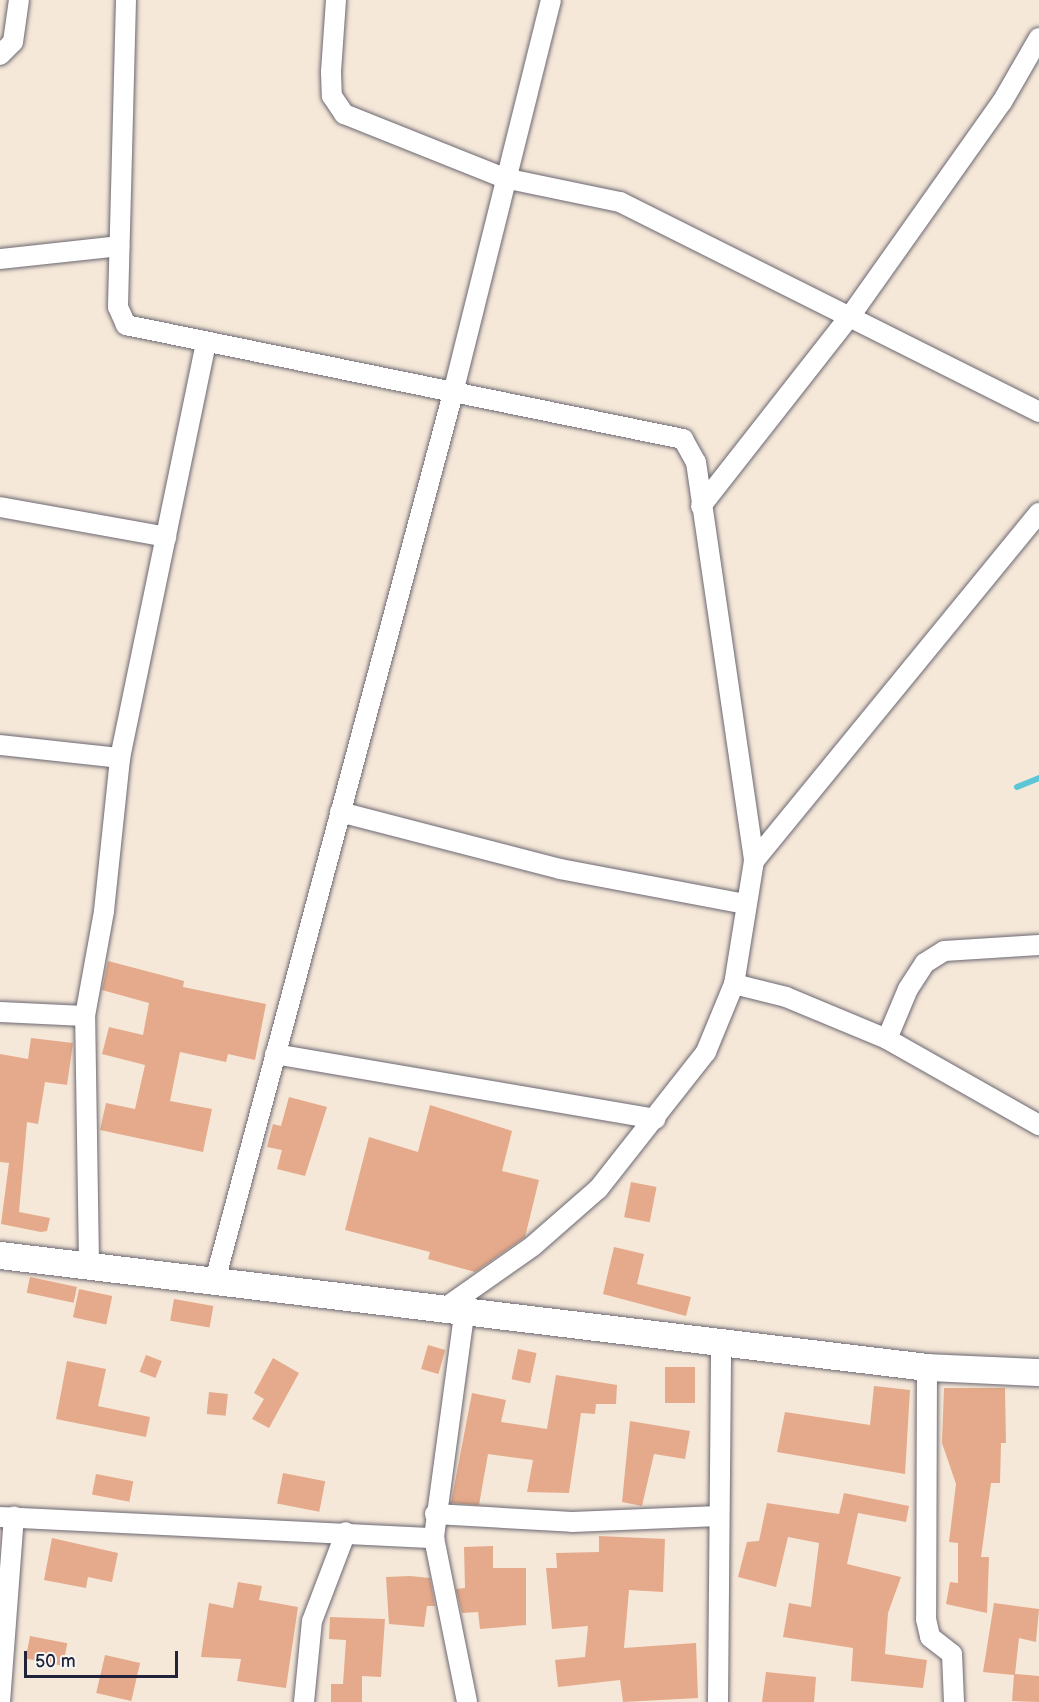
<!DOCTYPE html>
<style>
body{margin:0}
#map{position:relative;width:1039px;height:1702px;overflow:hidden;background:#f5e8d8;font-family:"Balsamiq Sans",sans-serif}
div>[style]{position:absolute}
.stream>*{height:6px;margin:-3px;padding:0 3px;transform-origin:3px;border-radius:3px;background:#5cc6d7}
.building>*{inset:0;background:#e5aa8b;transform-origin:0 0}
.roads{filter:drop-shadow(0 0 2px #6c6772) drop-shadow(0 0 2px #6c6772)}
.street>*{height:20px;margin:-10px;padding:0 10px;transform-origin:10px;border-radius:10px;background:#fff}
.secondary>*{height:27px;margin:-13.5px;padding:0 13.5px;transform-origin:13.5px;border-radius:13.5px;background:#fff}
span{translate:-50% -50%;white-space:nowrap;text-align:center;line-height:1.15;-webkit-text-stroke:6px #f6f6f2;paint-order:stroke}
.scale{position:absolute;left:24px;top:1651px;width:154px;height:27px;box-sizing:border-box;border:3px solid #22223b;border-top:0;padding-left:8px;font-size:18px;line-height:21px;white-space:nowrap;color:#22223b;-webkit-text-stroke:4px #f6f6f2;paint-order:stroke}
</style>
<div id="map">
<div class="stream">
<div style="left:1017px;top:787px;width:24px;rotate:-22deg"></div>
</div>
<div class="building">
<div style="clip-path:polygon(108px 961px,184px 981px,183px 987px,266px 1004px,255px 1060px,228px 1054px,226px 1062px,180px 1052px,170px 1101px,212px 1109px,203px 1152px,100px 1130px,106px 1103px,135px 1109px,145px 1065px,102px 1054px,109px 1027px,143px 1035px,149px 1003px,102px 990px)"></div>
<div style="clip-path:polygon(31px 1038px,73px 1043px,67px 1085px,45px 1082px,38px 1124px,27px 1122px,19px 1212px,50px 1218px,47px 1231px,41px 1232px,1px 1224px,9px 1163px,0 1162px,0 1054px,28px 1059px)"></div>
<div style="clip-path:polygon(289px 1097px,327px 1107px,305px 1176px,277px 1169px,282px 1150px,267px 1147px,273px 1124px,281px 1126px)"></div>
<div style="clip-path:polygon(430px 1105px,512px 1131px,502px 1171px,539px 1180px,525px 1237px,475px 1272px,428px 1259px,430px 1252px,345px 1230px,369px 1137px,418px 1152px)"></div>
<div style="left:631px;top:1182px;width:26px;height:36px;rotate:11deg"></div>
<div style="clip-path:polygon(614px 1247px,644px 1254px,637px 1284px,691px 1297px,686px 1316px,603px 1294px)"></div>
<div style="left:30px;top:1277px;width:48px;height:16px;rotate:12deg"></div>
<div style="left:79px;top:1289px;width:34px;height:29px;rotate:12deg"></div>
<div style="left:174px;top:1299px;width:40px;height:22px;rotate:10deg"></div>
<div style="left:428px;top:1345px;width:18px;height:25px;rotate:16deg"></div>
<div style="left:518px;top:1349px;width:19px;height:31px;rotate:12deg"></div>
<div style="left:146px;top:1355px;width:17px;height:18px;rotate:21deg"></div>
<div style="clip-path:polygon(273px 1358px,299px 1373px,269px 1428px,252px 1419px,264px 1399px,254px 1393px)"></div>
<div style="clip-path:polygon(67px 1361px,106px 1369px,98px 1406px,150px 1417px,146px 1437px,56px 1419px)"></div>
<div style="left:665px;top:1367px;width:30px;height:36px"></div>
<div style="clip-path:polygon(556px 1375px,617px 1385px,616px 1404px,596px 1404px,595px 1414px,581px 1413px,569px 1493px,527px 1492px,533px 1460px,488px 1454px,479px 1505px,451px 1503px,472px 1393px,506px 1400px,501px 1422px,547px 1429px)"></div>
<div style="clip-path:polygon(874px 1386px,910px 1390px,905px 1474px,777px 1452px,785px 1412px,870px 1425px)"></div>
<div style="clip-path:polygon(944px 1388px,1005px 1388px,1006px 1443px,1001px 1443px,1000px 1483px,991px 1483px,981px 1557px,989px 1557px,987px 1613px,946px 1604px,950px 1582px,958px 1583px,958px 1543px,949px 1542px,956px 1484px,942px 1443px)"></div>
<div style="left:209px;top:1392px;width:19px;height:22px;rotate:6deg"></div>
<div style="clip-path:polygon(630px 1421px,690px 1431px,685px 1459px,654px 1454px,642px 1506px,622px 1502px)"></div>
<div style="left:283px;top:1473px;width:43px;height:31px;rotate:11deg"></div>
<div style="left:96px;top:1474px;width:38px;height:21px;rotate:11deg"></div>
<div style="clip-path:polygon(844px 1493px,909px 1506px,906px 1522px,858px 1513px,847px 1564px,901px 1577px,888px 1613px,885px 1654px,927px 1660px,923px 1688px,851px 1681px,853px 1648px,783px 1637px,789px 1603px,811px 1607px,819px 1543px,788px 1537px,776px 1587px,738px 1577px,747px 1542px,759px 1541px,767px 1503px,839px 1514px)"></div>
<div style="clip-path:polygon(599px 1536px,665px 1539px,663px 1592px,629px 1590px,624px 1648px,696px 1643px,698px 1698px,623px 1702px,620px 1680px,558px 1687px,555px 1660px,585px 1657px,588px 1626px,552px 1629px,546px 1568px,557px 1568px,556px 1553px,599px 1552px)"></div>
<div style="clip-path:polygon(52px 1538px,118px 1553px,112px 1582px,88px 1577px,86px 1588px,44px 1580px)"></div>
<div style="clip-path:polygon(493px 1546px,493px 1568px,526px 1568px,526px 1625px,480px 1629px,478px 1612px,462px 1613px,456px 1589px,465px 1588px,464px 1547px)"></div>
<div style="clip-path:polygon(410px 1576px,430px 1578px,435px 1606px,427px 1606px,424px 1627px,389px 1624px,386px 1577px)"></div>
<div style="clip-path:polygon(238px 1582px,262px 1586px,259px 1600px,298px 1607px,286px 1688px,237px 1681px,241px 1659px,201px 1657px,209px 1603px,233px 1608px)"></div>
<div style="clip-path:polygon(994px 1603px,1039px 1609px,1036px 1642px,1019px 1638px,1015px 1674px,1039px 1676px,1039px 1702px,1012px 1701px,1014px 1675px,983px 1672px)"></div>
<div style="clip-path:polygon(330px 1617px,385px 1619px,381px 1677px,362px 1676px,362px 1702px,331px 1702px,331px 1684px,343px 1684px,346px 1640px,329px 1639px)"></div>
<div style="left:30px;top:1636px;width:38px;height:23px;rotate:11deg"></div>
<div style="left:105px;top:1655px;width:36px;height:39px;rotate:13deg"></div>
<div style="clip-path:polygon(766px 1672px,816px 1677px,814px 1702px,762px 1702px)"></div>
</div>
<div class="roads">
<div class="street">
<div style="left:126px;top:0;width:307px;rotate:91.5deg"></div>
<div style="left:118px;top:307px;width:20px;rotate:66deg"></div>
<div style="left:126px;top:325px;width:569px;rotate:11.57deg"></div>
<div style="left:683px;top:439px;width:26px;rotate:61deg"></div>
<div style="left:696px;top:462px;width:403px;rotate:81.7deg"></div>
<div style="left:754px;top:861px;width:125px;rotate:99.2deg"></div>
<div style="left:734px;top:984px;width:74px;rotate:112.4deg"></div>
<div style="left:706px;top:1052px;width:174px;rotate:128.2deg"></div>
<div style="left:598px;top:1189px;width:86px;rotate:138.8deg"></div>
<div style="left:533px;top:1246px;width:115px;rotate:144.9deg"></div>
<div style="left:336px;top:0;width:72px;rotate:94deg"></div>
<div style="left:331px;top:72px;width:24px;rotate:88deg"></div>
<div style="left:332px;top:96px;width:22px;rotate:56deg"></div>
<div style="left:344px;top:114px;width:172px;rotate:21.8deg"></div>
<div style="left:504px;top:178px;width:118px;rotate:11.7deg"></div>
<div style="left:620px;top:202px;width:469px;rotate:26.6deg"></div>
<div style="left:0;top:55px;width:18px;rotate:-45deg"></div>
<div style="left:13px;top:42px;width:42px;rotate:-81.9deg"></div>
<div style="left:0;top:259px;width:120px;rotate:-6.2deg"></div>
<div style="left:701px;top:506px;width:243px;rotate:-51.9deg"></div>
<div style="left:851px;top:315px;width:261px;rotate:-54.7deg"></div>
<div style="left:1002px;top:102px;width:74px;rotate:-60deg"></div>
<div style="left:0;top:507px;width:169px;rotate:10.2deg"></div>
<div style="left:0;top:745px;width:121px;rotate:6.2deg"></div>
<div style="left:340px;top:812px;width:227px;rotate:14.5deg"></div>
<div style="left:560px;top:869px;width:188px;rotate:10.7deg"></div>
<div style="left:754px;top:861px;width:450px;rotate:-50.7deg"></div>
<div style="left:734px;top:984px;width:54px;rotate:14deg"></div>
<div style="left:786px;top:997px;width:109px;rotate:22.6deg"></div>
<div style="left:887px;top:1039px;width:175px;rotate:29.5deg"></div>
<div style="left:0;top:1012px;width:85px;rotate:2.7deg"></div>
<div style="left:887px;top:1039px;width:54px;rotate:-67.2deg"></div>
<div style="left:908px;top:989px;width:31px;rotate:-57deg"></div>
<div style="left:925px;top:963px;width:22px;rotate:-32deg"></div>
<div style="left:944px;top:951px;width:95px;rotate:-3.6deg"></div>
<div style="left:275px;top:1054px;width:386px;rotate:9.7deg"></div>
<div style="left:89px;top:1263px;width:247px;rotate:-90.9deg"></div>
<div style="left:85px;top:1016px;width:107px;rotate:-79.7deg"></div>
<div style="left:104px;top:911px;width:154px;rotate:-84deg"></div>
<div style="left:120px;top:758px;width:424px;rotate:-78.3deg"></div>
<div style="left:214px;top:1284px;width:922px;rotate:-74.98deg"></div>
<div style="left:453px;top:393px;width:405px;rotate:-76deg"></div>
<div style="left:464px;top:1315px;width:225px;rotate:97.7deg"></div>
<div style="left:434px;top:1538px;width:167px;rotate:78.6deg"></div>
<div style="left:927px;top:1367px;width:252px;rotate:90.2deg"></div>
<div style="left:926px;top:1619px;width:18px;rotate:77deg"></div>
<div style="left:930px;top:1637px;width:28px;rotate:38deg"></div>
<div style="left:952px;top:1654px;width:48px;rotate:87.6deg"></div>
<div style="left:435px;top:1514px;width:137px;rotate:3.3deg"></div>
<div style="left:572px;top:1522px;width:147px;rotate:-2.3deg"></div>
<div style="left:0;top:1517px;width:435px;rotate:2.8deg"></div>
<div style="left:0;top:1702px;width:186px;rotate:-85.7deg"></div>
<div style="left:304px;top:1702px;width:81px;rotate:-84.4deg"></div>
<div style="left:312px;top:1621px;width:95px;rotate:-69.1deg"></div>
<div style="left:718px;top:1702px;width:361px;rotate:-89.5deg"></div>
</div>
<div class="secondary">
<div style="left:0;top:1255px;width:934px;rotate:6.89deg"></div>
<div style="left:927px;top:1367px;width:112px;rotate:2.6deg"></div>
</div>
</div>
<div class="scale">50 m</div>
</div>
